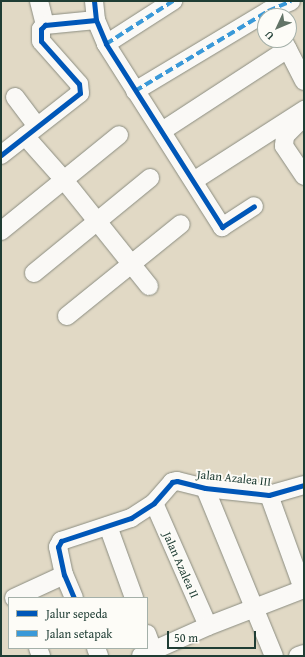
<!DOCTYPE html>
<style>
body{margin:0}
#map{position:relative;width:305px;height:657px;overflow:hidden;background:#e1d9c5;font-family:"Gentium Book Plus",serif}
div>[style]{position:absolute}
.roads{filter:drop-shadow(0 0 1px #8b8d81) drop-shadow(0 0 1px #8b8d81)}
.minor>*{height:18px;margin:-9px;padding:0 9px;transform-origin:9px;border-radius:9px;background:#faf9f6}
.quiet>*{height:4px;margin-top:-2px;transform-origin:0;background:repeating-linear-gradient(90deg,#3a99d8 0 8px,transparent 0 12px)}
.cycleway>*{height:5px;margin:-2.5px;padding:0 2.5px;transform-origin:2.5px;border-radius:2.5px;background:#0057b8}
span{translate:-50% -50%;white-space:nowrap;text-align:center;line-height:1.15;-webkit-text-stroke:3.5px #fdfcf7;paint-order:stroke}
.street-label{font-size:12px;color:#1f3d34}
.frame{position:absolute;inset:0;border:2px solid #1f3d34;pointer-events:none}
.legend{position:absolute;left:8px;top:597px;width:140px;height:52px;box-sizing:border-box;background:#fdfcf7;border:1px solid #a4b0a9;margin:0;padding:5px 7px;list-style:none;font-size:12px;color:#1f3d34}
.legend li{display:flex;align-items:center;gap:8px;height:20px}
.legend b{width:20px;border:1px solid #a4b0a9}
.north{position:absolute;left:257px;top:8px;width:40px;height:40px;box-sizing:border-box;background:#fdfcf7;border:1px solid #a4b0a9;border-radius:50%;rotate:226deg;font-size:11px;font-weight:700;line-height:16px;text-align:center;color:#1f3d34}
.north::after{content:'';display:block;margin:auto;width:14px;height:18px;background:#637467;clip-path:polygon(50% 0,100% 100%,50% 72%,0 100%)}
.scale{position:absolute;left:167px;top:631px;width:89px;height:18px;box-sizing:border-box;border:2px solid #1f3d34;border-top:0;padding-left:5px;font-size:12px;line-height:14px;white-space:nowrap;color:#1f3d34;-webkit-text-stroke:3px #fdfcf7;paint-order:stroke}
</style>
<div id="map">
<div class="roads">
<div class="minor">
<div style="left:39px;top:1px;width:25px;rotate:76deg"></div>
<div style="left:94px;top:1px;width:19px;rotate:84deg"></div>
<div style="left:96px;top:20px;width:26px;rotate:67deg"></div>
<div style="left:106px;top:44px;width:217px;rotate:57.6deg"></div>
<div style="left:222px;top:227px;width:38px;rotate:-33deg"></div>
<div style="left:283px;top:40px;width:46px;rotate:62.9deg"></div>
<div style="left:106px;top:44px;width:80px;rotate:-32.7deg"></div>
<div style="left:135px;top:91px;width:155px;rotate:-31deg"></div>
<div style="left:268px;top:11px;width:25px;rotate:-23deg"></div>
<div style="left:15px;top:97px;width:36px;rotate:53deg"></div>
<div style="left:302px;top:119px;width:24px;rotate:135deg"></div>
<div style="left:285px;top:136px;width:10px;rotate:96deg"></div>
<div style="left:284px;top:146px;width:36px;rotate:56deg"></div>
<div style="left:162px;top:131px;width:150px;rotate:-33.1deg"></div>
<div style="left:25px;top:136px;width:59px;rotate:48.4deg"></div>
<div style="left:64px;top:180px;width:136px;rotate:51.3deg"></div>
<div style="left:1px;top:155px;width:100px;rotate:-38.1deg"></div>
<div style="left:80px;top:93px;width:9px;rotate:-96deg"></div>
<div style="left:79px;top:84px;width:57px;rotate:-131.5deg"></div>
<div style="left:41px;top:41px;width:12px;rotate:-90deg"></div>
<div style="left:41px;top:29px;width:6px;rotate:-45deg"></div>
<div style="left:45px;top:25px;width:51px;rotate:-5.6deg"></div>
<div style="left:195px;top:180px;width:130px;rotate:-32.7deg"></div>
<div style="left:1px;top:231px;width:152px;rotate:-39.1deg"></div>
<div style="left:34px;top:273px;width:150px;rotate:-39.3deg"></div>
<div style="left:67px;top:316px;width:146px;rotate:-38.9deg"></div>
<div style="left:205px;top:488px;width:182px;rotate:67.7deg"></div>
<div style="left:269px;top:495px;width:100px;rotate:70.1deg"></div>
<div style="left:154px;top:503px;width:134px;rotate:66.3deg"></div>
<div style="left:108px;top:526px;width:77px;rotate:70.1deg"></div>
<div style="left:14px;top:598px;width:55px;rotate:-24.7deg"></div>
<div style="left:74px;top:598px;width:25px;rotate:-113deg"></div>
<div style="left:64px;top:575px;width:29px;rotate:-102deg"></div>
<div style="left:58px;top:547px;width:7px;rotate:-63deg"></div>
<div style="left:61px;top:541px;width:74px;rotate:-18.2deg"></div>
<div style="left:131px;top:518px;width:27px;rotate:-33deg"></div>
<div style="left:154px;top:503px;width:28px;rotate:-49deg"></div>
<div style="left:172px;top:482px;width:5px;rotate:-11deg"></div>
<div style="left:177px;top:481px;width:29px;rotate:14deg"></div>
<div style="left:205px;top:488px;width:64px;rotate:6.2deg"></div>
<div style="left:269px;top:495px;width:36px;rotate:-16deg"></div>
<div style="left:147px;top:634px;width:23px;rotate:70deg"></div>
<div style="left:38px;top:648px;width:9px;rotate:69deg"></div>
<div style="left:96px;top:648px;width:9px;rotate:69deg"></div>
<div style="left:141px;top:656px;width:73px;rotate:-24.1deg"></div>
<div style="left:208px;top:626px;width:103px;rotate:-21.1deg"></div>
<div style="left:298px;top:656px;width:6px;rotate:-18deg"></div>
</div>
</div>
<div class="quiet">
<div style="left:106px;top:44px;width:80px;rotate:-32.7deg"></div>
<div style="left:135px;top:91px;width:155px;rotate:-31deg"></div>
<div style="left:268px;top:11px;width:25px;rotate:-23deg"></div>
</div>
<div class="cycleway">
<div style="left:94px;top:1px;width:19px;rotate:84deg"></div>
<div style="left:96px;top:20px;width:26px;rotate:67deg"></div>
<div style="left:106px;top:44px;width:217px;rotate:57.6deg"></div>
<div style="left:222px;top:227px;width:38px;rotate:-33deg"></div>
<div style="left:1px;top:155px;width:100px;rotate:-38.1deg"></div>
<div style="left:80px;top:93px;width:9px;rotate:-96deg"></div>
<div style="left:79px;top:84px;width:57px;rotate:-131.5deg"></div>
<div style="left:41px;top:41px;width:12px;rotate:-90deg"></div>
<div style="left:41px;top:29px;width:6px;rotate:-45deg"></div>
<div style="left:45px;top:25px;width:51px;rotate:-5.6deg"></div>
<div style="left:74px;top:598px;width:25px;rotate:-113deg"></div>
<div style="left:64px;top:575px;width:29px;rotate:-102deg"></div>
<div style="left:58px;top:547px;width:7px;rotate:-63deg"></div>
<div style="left:61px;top:541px;width:74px;rotate:-18.2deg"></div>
<div style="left:131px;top:518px;width:27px;rotate:-33deg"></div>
<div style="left:154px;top:503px;width:28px;rotate:-49deg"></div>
<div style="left:172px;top:482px;width:5px;rotate:-11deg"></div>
<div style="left:177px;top:481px;width:29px;rotate:14deg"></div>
<div style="left:205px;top:488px;width:64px;rotate:6.2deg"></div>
<div style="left:269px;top:495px;width:36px;rotate:-16deg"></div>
</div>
<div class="street-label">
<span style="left:234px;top:478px;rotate:6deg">Jalan Azalea III</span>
<span style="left:181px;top:565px;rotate:66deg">Jalan Azalea II</span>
</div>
<div class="frame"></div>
<ul class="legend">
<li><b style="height:5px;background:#0057b8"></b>Jalur sepeda</li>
<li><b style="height:5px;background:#3a99d8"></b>Jalan setapak</li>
</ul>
<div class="north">U</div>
<div class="scale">50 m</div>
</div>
